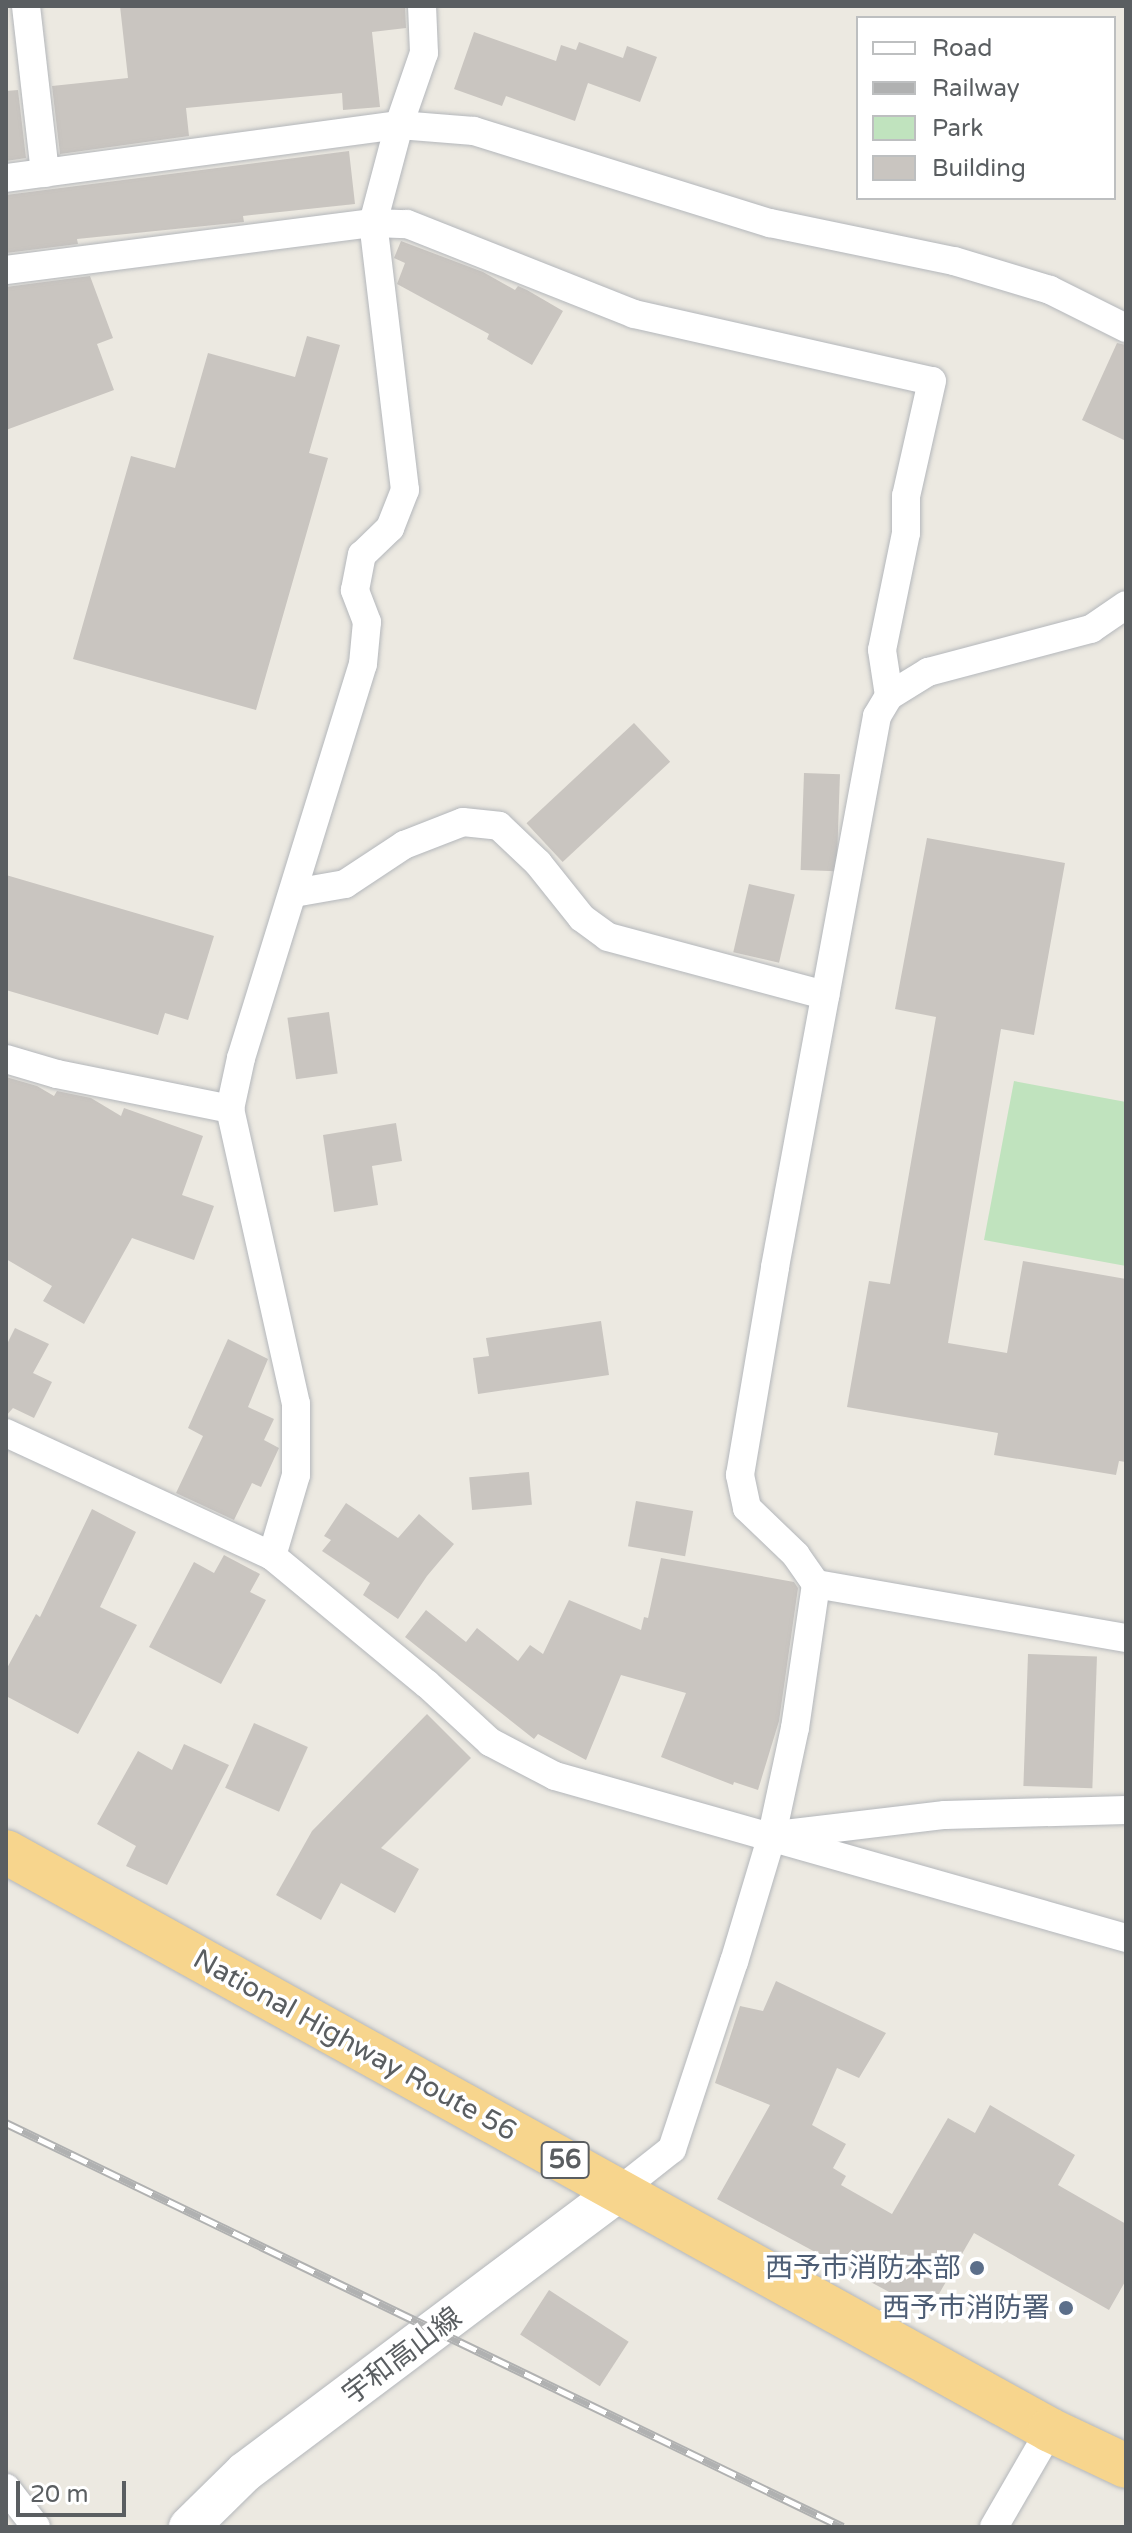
<!DOCTYPE html>
<meta charset="utf-8">
<style>
body{margin:0}
#map{position:relative;width:1132px;height:2533px;overflow:hidden;background:#ece9e1;font-family:"Varela Round","Noto Sans JP",sans-serif}
div>[style]{position:absolute}
.green>*{inset:0;background:#c0e3be}
.building>*{inset:0;background:#c9c5c0;transform-origin:0 0}
.roads{filter:drop-shadow(0 0 2px #b4b7bb) drop-shadow(0 0 2px #b4b7bb)}
.street>*{height:28px;margin:-14px;padding:0 14px;transform-origin:14px;border-radius:14px;background:#fff}
.secondary>*{height:40px;margin:-20px;padding:0 20px;transform-origin:20px;border-radius:20px;background:#fff}
.highway>*{height:44px;margin:-22px;padding:0 22px;transform-origin:22px;border-radius:22px;background:#f7d58d}
.rail>*{height:9px;margin-top:-4.5px;transform-origin:0;background:repeating-linear-gradient(90deg,#fff 0 18px,#b0b1b1 0 36px);box-sizing:border-box;border-block:2px solid #b0b1b1}
.dots>*{width:22px;height:22px;translate:-50% -50%;box-sizing:border-box;border:4px solid #fff;border-radius:50%}
span{translate:-50% -50%;white-space:nowrap;text-align:center;line-height:1.15;-webkit-text-stroke:7px #fff;paint-order:stroke}
.shield-label span{padding:2px 6px;background:#fff;border:2px solid;border-radius:6px;-webkit-text-stroke-width:0}
.shield-label{font-size:26px;color:#5a5e61;font-weight:700}
.street-label{font-size:28px;color:#5a5e61}
.service-label{font-size:28px;color:#4e5e75}
.right{translate:-100% -50%;text-align:right}
.frame{position:absolute;inset:0;border:8px solid #5a5e61;pointer-events:none}
.legend{position:absolute;left:856px;top:16px;width:260px;height:184px;box-sizing:border-box;background:#fff;border:2px solid #bdbfc0;margin:0;padding:10px 14px;list-style:none;font-size:24px;color:#5a5e61}
.legend li{display:flex;align-items:center;gap:16px;height:40px}
.legend b{width:40px;border:2px solid #bdbfc0}
.scale{position:absolute;left:16px;top:2481px;width:110px;height:36px;box-sizing:border-box;border:4px solid #5a5e61;border-top:0;padding-left:10px;font-size:24px;line-height:28px;white-space:nowrap;color:#5a5e61;-webkit-text-stroke:6px #fff;paint-order:stroke}
</style>
<div id="map">
<div class="green">
<div style="clip-path:polygon(1014px 1081px,1126px 1102px,1126px 1266px,984px 1240px)"></div>
</div>
<div class="building">
<div style="clip-path:polygon(120px 6px,405px 6px,406px 28px,372px 32px,380px 107px,343px 110px,342px 93px,186px 108px,189px 136px,60px 154px,52px 86px,128px 78px)"></div>
<div style="clip-path:polygon(474px 32px,556px 61px,561px 45px,576px 50px,579px 42px,623px 58px,627px 46px,657px 57px,640px 102px,588px 83px,575px 121px,506px 96px,502px 106px,454px 89px)"></div>
<div style="clip-path:polygon(18px 90px,26px 158px,6px 161px,6px 91px)"></div>
<div style="clip-path:polygon(349px 151px,355px 204px,243px 216px,244px 222px,77px 239px,78px 244px,6px 253px,6px 195px)"></div>
<div style="clip-path:polygon(401px 241px,483px 272px,515px 290px,518px 286px,527px 290px,563px 311px,532px 365px,487px 339px,489px 334px,397px 284px,405px 263px,394px 258px)"></div>
<div style="clip-path:polygon(90px 276px,113px 338px,97px 344px,114px 390px,6px 430px,6px 287px)"></div>
<div style="clip-path:polygon(307px 336px,340px 345px,309px 453px,328px 458px,256px 710px,73px 659px,131px 456px,175px 468px,208px 353px,295px 377px)"></div>
<div style="clip-path:polygon(1117px 343px,1126px 345px,1126px 441px,1082px 420px)"></div>
<div style="left:634px;top:723px;width:53px;height:147px;rotate:47deg"></div>
<div style="left:804px;top:773px;width:36px;height:97px;rotate:2deg"></div>
<div style="clip-path:polygon(927px 838px,1065px 863px,1034px 1035px,1001px 1029px,948px 1343px,1007px 1353px,1023px 1261px,1126px 1279px,1126px 1462px,1119px 1461px,1116px 1475px,994px 1455px,998px 1433px,847px 1407px,869px 1281px,890px 1284px,936px 1017px,895px 1009px)"></div>
<div style="clip-path:polygon(6px 875px,214px 936px,188px 1020px,165px 1013px,158px 1035px,6px 990px)"></div>
<div style="left:749px;top:884px;width:47px;height:70px;rotate:13deg"></div>
<div style="left:329px;top:1012px;width:62px;height:42px;rotate:82deg"></div>
<div style="clip-path:polygon(6px 1077px,37px 1086px,54px 1096px,57px 1091px,91px 1098px,121px 1116px,124px 1108px,203px 1136px,182px 1195px,214px 1206px,194px 1260px,132px 1238px,84px 1324px,43px 1301px,52px 1286px,6px 1259px)"></div>
<div style="clip-path:polygon(396px 1123px,402px 1161px,372px 1166px,378px 1205px,334px 1212px,323px 1135px)"></div>
<div style="clip-path:polygon(601px 1321px,609px 1375px,478px 1394px,473px 1358px,489px 1356px,486px 1338px)"></div>
<div style="clip-path:polygon(15px 1328px,49px 1344px,33px 1373px,52px 1382px,34px 1418px,13px 1408px,6px 1416px,6px 1346px)"></div>
<div style="clip-path:polygon(228px 1339px,268px 1359px,248px 1407px,274px 1419px,264px 1440px,279px 1448px,261px 1487px,252px 1483px,234px 1520px,176px 1493px,203px 1436px,188px 1428px)"></div>
<div style="left:529px;top:1472px;width:33px;height:60px;rotate:85deg"></div>
<div style="left:636px;top:1501px;width:58px;height:46px;rotate:10deg"></div>
<div style="clip-path:polygon(346px 1503px,398px 1538px,419px 1514px,454px 1544px,427px 1576px,398px 1619px,363px 1595px,370px 1583px,322px 1551px,331px 1540px,324px 1536px)"></div>
<div style="clip-path:polygon(92px 1509px,136px 1532px,100px 1607px,137px 1625px,78px 1734px,6px 1696px,6px 1670px,36px 1614px,40px 1617px)"></div>
<div style="clip-path:polygon(224px 1555px,260px 1574px,250px 1592px,266px 1600px,221px 1684px,149px 1647px,194px 1562px,214px 1573px)"></div>
<div style="clip-path:polygon(661px 1558px,794px 1582px,798px 1588px,779px 1721px,758px 1790px,734px 1782px,733px 1785px,661px 1757px,686px 1693px,621px 1675px,586px 1760px,538px 1734px,534px 1739px,405px 1637px,426px 1610px,466px 1642px,477px 1628px,518px 1661px,530px 1645px,543px 1654px,569px 1600px,641px 1630px,644px 1617px,648px 1618px)"></div>
<div style="left:1028px;top:1654px;width:69px;height:132px;rotate:2deg"></div>
<div style="clip-path:polygon(427px 1714px,471px 1758px,381px 1848px,419px 1869px,395px 1913px,341px 1883px,321px 1920px,276px 1895px,312px 1831px)"></div>
<div style="left:254px;top:1723px;width:59px;height:71px;rotate:24deg"></div>
<div style="clip-path:polygon(184px 1744px,229px 1765px,167px 1885px,126px 1866px,136px 1846px,97px 1824px,138px 1751px,172px 1770px)"></div>
<div style="clip-path:polygon(776px 1981px,886px 2033px,859px 2078px,837px 2068px,812px 2125px,846px 2144px,833px 2168px,846px 2176px,841px 2185px,892px 2214px,948px 2118px,975px 2133px,990px 2105px,1075px 2155px,1058px 2185px,1126px 2224px,1126px 2280px,1109px 2310px,974px 2233px,928px 2313px,717px 2199px,770px 2105px,715px 2083px,740px 2006px,763px 2011px)"></div>
<div style="left:549px;top:2290px;width:95px;height:53px;rotate:33deg"></div>
</div>
<div class="roads">
<div class="street">
<div style="left:26px;top:6px;width:168px;rotate:83.5deg"></div>
<div style="left:6px;top:178px;width:397px;rotate:-7.7deg"></div>
<div style="left:399px;top:125px;width:75px;rotate:4.6deg"></div>
<div style="left:474px;top:131px;width:310px;rotate:17.3deg"></div>
<div style="left:770px;top:223px;width:188px;rotate:11.7deg"></div>
<div style="left:954px;top:261px;width:100px;rotate:16.8deg"></div>
<div style="left:1050px;top:290px;width:85px;rotate:26.6deg"></div>
<div style="left:6px;top:270px;width:370px;rotate:-7.3deg"></div>
<div style="left:373px;top:223px;width:34px;rotate:2deg"></div>
<div style="left:407px;top:224px;width:244px;rotate:21.6deg"></div>
<div style="left:634px;top:314px;width:305px;rotate:12.7deg"></div>
<div style="left:932px;top:381px;width:118px;rotate:102.7deg"></div>
<div style="left:906px;top:496px;width:37px;rotate:90deg"></div>
<div style="left:906px;top:533px;width:119px;rotate:101.6deg"></div>
<div style="left:882px;top:650px;width:47px;rotate:81.3deg"></div>
<div style="left:294px;top:893px;width:52px;rotate:-10deg"></div>
<div style="left:345px;top:884px;width:71px;rotate:-33.5deg"></div>
<div style="left:404px;top:845px;width:63px;rotate:-21.3deg"></div>
<div style="left:463px;top:822px;width:36px;rotate:6deg"></div>
<div style="left:499px;top:826px;width:54px;rotate:43.5deg"></div>
<div style="left:538px;top:863px;width:70px;rotate:51.3deg"></div>
<div style="left:582px;top:918px;width:32px;rotate:36deg"></div>
<div style="left:608px;top:937px;width:225px;rotate:15deg"></div>
<div style="left:6px;top:1059px;width:53px;rotate:16.4deg"></div>
<div style="left:57px;top:1074px;width:177px;rotate:11.4deg"></div>
<div style="left:6px;top:1433px;width:293px;rotate:24.8deg"></div>
<div style="left:272px;top:1556px;width:201px;rotate:39.6deg"></div>
<div style="left:427px;top:1684px;width:86px;rotate:42.6deg"></div>
<div style="left:490px;top:1742px;width:73px;rotate:27.6deg"></div>
<div style="left:555px;top:1776px;width:594px;rotate:15.84deg"></div>
<div style="left:272px;top:1556px;width:84px;rotate:-73.5deg"></div>
<div style="left:296px;top:1475px;width:71px;rotate:-90deg"></div>
<div style="left:296px;top:1404px;width:302px;rotate:-102.6deg"></div>
<div style="left:230px;top:1109px;width:52px;rotate:-77.8deg"></div>
<div style="left:241px;top:1058px;width:412px;rotate:-72.8deg"></div>
<div style="left:363px;top:664px;width:42px;rotate:-84.6deg"></div>
<div style="left:367px;top:622px;width:34px;rotate:-111deg"></div>
<div style="left:355px;top:590px;width:36px;rotate:-79deg"></div>
<div style="left:362px;top:555px;width:39px;rotate:-44deg"></div>
<div style="left:390px;top:528px;width:41px;rotate:-68.5deg"></div>
<div style="left:405px;top:490px;width:269px;rotate:-96.8deg"></div>
<div style="left:373px;top:223px;width:101px;rotate:-75.1deg"></div>
<div style="left:399px;top:125px;width:76px;rotate:-70.9deg"></div>
<div style="left:424px;top:53px;width:47px;rotate:-92.4deg"></div>
<div style="left:816px;top:1584px;width:315px;rotate:9.9deg"></div>
<div style="left:785px;top:1834px;width:161px;rotate:-6.8deg"></div>
<div style="left:945px;top:1815px;width:181px;rotate:-1.6deg"></div>
<div style="left:620px;top:2190px;width:66px;rotate:-38.3deg"></div>
<div style="left:672px;top:2149px;width:197px;rotate:-71.7deg"></div>
<div style="left:734px;top:1962px;width:133px;rotate:-73.3deg"></div>
<div style="left:772px;top:1835px;width:109px;rotate:-77.9deg"></div>
<div style="left:795px;top:1728px;width:146px;rotate:-81.7deg"></div>
<div style="left:816px;top:1584px;width:35px;rotate:-125deg"></div>
<div style="left:796px;top:1555px;width:68px;rotate:-136.2deg"></div>
<div style="left:747px;top:1508px;width:34px;rotate:-102deg"></div>
<div style="left:740px;top:1475px;width:211px;rotate:-80.4deg"></div>
<div style="left:775px;top:1267px;width:560px;rotate:-79.51deg"></div>
<div style="left:877px;top:716px;width:23px;rotate:-59deg"></div>
<div style="left:889px;top:696px;width:46px;rotate:-31.6deg"></div>
<div style="left:928px;top:672px;width:169px;rotate:-14.8deg"></div>
<div style="left:1091px;top:629px;width:42px;rotate:-34.4deg"></div>
<div style="left:6px;top:2488px;width:49px;rotate:52.4deg"></div>
<div style="left:994px;top:2527px;width:112px;rotate:-60deg"></div>
</div>
<div class="secondary">
<div style="left:189px;top:2527px;width:78px;rotate:-44.5deg"></div>
<div style="left:245px;top:2472px;width:469px;rotate:-36.9deg"></div>
</div>
<div class="highway">
<div style="left:6px;top:1852px;width:1193px;rotate:28.97deg"></div>
<div style="left:1050px;top:2430px;width:84px;rotate:25.3deg"></div>
</div>
</div>
<div class="rail">
<div style="left:6px;top:2123px;width:929px;rotate:25.77deg"></div>
</div>
<div class="dots">
<div style="left:977px;top:2268px;background:#5c6f8a"></div>
<div style="left:1066px;top:2308px;background:#5c6f8a"></div>
</div>
<div class="shield-label">
<span style="left:565px;top:2160px">56</span>
</div>
<div class="street-label">
<span style="left:355px;top:2045px;rotate:29deg">National Highway Route 56</span>
<span style="left:402px;top:2356px;rotate:-37deg">宇和高山線</span>
</div>
<div class="service-label">
<span class="right" style="left:961px;top:2268px">西予市消防本部</span>
<span class="right" style="left:1050px;top:2308px">西予市消防署</span>
</div>
<div class="frame"></div>
<ul class="legend">
<li><b style="height:10px;background:#fff"></b>Road</li>
<li><b style="height:10px;background:#b0b1b1"></b>Railway</li>
<li><b style="height:22px;background:#c0e3be"></b>Park</li>
<li><b style="height:22px;background:#c9c5c0"></b>Building</li>
</ul>
<div class="scale">20 m</div>
</div>
